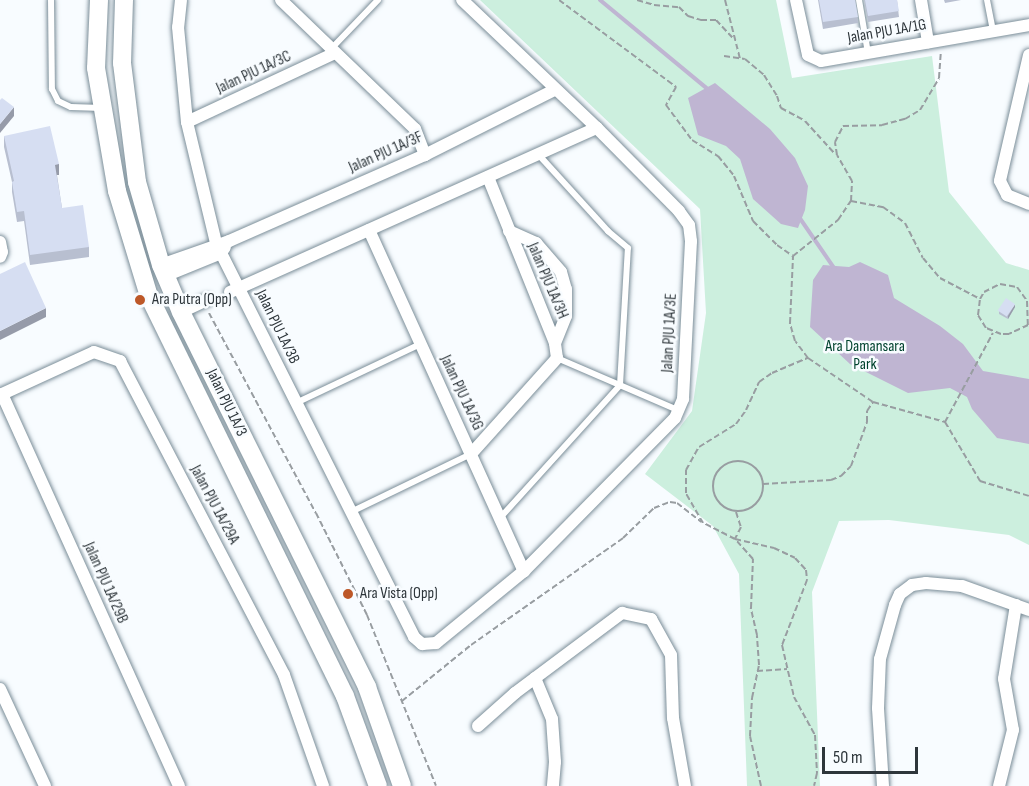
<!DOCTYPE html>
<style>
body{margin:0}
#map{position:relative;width:1029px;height:786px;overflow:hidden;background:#f8fcff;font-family:"Sofia Sans Condensed",sans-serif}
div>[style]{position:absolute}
.green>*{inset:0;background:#ccefde}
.water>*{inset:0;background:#bfb5d2}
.stream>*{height:4px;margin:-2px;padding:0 2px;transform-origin:2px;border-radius:2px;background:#bfb5d2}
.path>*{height:2px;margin-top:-1px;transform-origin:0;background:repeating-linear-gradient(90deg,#989da1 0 6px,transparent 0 9px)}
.path>.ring{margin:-1px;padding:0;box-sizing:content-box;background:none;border:2px solid #989da1;border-radius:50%}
.roads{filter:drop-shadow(0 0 2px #7b8e99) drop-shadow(0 0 2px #7b8e99)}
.lane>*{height:6px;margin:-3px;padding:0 3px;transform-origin:3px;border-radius:3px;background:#fff}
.street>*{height:12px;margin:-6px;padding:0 6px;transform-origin:6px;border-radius:6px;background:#fff}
.secondary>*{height:18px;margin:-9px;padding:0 9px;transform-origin:9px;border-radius:9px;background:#fff}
.wall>*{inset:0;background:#b8bfd0}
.shaded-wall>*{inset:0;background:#969ba9;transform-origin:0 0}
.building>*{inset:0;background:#d6def2;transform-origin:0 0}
.dots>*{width:16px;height:16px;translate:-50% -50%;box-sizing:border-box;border:3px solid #f8fcff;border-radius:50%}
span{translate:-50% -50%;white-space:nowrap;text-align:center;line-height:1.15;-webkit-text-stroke:5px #f8fcff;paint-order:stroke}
.street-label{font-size:16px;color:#2e363b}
.poi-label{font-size:16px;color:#2e363b}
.left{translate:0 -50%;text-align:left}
.park-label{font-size:16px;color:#00432e}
.scale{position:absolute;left:822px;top:747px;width:96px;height:27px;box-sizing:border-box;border:3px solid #2e363b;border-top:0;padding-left:8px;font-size:18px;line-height:21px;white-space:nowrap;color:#2e363b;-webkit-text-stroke:4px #f8fcff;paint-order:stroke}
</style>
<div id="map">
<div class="green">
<div style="clip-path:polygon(480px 0,776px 0,792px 78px,932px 56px,949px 192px,1006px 263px,1029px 270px,1029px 545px,1009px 535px,889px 520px,839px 521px,812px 592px,820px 786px,747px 786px,739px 574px,713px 526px,645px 474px,692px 411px,706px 313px,700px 209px)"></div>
</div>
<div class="water">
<div style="clip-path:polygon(715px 83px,770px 129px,795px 158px,808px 186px,805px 210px,798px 228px,781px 224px,753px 199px,740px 159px,726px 146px,698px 135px,688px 98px)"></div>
<div style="clip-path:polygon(860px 262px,888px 275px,894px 298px,940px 326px,963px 344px,983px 371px,1029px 379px,1029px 444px,997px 438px,972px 409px,967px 397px,950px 388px,908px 393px,850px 364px,810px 327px,813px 280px,823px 265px,849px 267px)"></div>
</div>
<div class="stream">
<div style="left:600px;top:0;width:143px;rotate:39.6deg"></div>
<div style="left:799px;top:217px;width:62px;rotate:55.5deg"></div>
</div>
<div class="path">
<div style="left:559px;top:0;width:146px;rotate:36.6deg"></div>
<div style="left:676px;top:87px;width:21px;rotate:119deg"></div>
<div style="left:666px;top:105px;width:44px;rotate:53.4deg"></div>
<div style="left:692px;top:140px;width:31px;rotate:32deg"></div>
<div style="left:718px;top:156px;width:26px;rotate:51deg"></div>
<div style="left:734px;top:176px;width:49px;rotate:67.1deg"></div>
<div style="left:753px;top:221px;width:34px;rotate:45deg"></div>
<div style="left:777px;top:245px;width:19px;rotate:35deg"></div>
<div style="left:637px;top:0;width:18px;rotate:16deg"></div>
<div style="left:654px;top:5px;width:25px;rotate:5deg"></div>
<div style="left:679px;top:7px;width:13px;rotate:45deg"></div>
<div style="left:688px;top:16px;width:14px;rotate:17deg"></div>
<div style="left:701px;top:20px;width:15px"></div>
<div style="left:716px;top:20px;width:26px;rotate:47deg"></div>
<div style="left:725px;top:0;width:61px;rotate:75.7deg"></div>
<div style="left:724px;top:56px;width:21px;rotate:8deg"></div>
<div style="left:745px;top:59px;width:25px;rotate:40deg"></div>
<div style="left:764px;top:75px;width:25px;rotate:58deg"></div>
<div style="left:777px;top:96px;width:13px;rotate:72deg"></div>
<div style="left:781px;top:108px;width:27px;rotate:28deg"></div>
<div style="left:805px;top:121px;width:45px;rotate:47.7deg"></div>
<div style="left:851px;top:201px;width:33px;rotate:11deg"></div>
<div style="left:883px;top:207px;width:27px;rotate:36deg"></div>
<div style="left:905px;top:223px;width:39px;rotate:63deg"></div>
<div style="left:923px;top:258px;width:26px;rotate:50deg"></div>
<div style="left:940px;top:278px;width:45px;rotate:27.7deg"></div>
<div style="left:1000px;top:284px;width:17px;rotate:10deg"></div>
<div style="left:1017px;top:287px;width:17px;rotate:54deg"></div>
<div style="left:1027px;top:301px;width:24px;rotate:88deg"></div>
<div style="left:1028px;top:325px;width:21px;rotate:155deg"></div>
<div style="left:1009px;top:334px;width:8px;rotate:180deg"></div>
<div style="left:1001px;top:334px;width:16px;rotate:-158deg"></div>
<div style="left:986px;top:328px;width:15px;rotate:-122deg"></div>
<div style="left:978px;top:315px;width:16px;rotate:-83deg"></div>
<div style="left:980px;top:299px;width:8px;rotate:-60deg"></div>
<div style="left:984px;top:292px;width:18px;rotate:-27deg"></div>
<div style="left:209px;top:313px;width:227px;rotate:61.9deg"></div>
<div style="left:316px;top:513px;width:114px;rotate:63.4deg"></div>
<div style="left:367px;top:615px;width:184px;rotate:68deg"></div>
<div style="left:808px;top:358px;width:21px;rotate:-127deg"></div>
<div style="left:795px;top:341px;width:19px;rotate:-106deg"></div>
<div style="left:790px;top:323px;width:67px;rotate:-87.4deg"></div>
<div style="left:793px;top:256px;width:58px;rotate:-38.7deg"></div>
<div style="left:838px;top:220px;width:23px;rotate:-56deg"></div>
<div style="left:851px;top:201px;width:20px;rotate:-87deg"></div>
<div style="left:852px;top:181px;width:30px;rotate:-120deg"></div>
<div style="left:837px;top:155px;width:13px;rotate:-99deg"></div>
<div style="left:835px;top:142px;width:18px;rotate:-63deg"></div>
<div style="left:843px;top:126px;width:39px;rotate:-1deg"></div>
<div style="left:882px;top:125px;width:24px;rotate:-15deg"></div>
<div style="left:905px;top:119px;width:17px;rotate:-31deg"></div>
<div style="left:920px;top:110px;width:37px;rotate:-59deg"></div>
<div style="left:939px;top:78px;width:27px;rotate:-86deg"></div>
<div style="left:945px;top:422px;width:101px;rotate:-61.7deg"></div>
<div class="ring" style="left:713px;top:461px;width:48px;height:48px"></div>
<div style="left:763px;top:484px;width:68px;rotate:-3.4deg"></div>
<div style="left:831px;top:480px;width:11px;rotate:-22deg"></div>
<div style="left:841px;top:476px;width:14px;rotate:-45deg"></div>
<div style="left:851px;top:466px;width:47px;rotate:-70deg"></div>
<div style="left:867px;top:422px;width:11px;rotate:-90deg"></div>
<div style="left:867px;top:411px;width:11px;rotate:-56deg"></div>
<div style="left:873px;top:402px;width:75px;rotate:15.5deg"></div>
<div style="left:945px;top:422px;width:69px;rotate:59.3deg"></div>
<div style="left:980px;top:481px;width:51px;rotate:17deg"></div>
<div style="left:736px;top:512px;width:16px;rotate:72deg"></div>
<div style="left:741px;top:527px;width:13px;rotate:117deg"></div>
<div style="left:735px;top:539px;width:40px;rotate:13deg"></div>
<div style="left:774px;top:548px;width:23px;rotate:25deg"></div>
<div style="left:795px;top:558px;width:16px;rotate:47deg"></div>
<div style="left:806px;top:570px;width:10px;rotate:84deg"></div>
<div style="left:807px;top:580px;width:70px;rotate:111deg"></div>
<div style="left:782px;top:645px;width:53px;rotate:77deg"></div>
<div style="left:794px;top:697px;width:43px;rotate:61.1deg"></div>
<div style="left:815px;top:735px;width:38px;rotate:87deg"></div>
<div style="left:817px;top:773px;width:13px;rotate:103deg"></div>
<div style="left:757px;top:671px;width:30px;rotate:-4deg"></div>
<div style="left:402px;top:701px;width:89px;rotate:-39.1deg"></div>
<div style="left:471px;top:645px;width:186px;rotate:-35.1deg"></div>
<div style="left:623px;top:538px;width:43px;rotate:-44.1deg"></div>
<div style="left:654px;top:508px;width:17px;rotate:-21deg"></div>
<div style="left:670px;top:502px;width:7px;rotate:8deg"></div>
<div style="left:677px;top:503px;width:31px;rotate:38deg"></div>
<div style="left:761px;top:786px;width:51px;rotate:-102.4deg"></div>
<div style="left:750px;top:736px;width:38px;rotate:-87deg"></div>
<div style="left:752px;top:698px;width:34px;rotate:-78deg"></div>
<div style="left:759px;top:665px;width:30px;rotate:-94deg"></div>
<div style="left:757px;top:635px;width:28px;rotate:-103deg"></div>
<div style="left:751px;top:608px;width:49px;rotate:-87.7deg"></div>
<div style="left:753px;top:559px;width:27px;rotate:-132deg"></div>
<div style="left:735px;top:539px;width:36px;rotate:-153deg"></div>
<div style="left:703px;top:523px;width:34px;rotate:-120deg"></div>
<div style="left:686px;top:493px;width:23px;rotate:-90deg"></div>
<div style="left:686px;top:470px;width:26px;rotate:-61deg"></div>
<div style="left:699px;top:447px;width:44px;rotate:-31.9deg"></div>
<div style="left:736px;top:424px;width:17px;rotate:-54deg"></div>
<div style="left:746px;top:410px;width:31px;rotate:-65deg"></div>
<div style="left:759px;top:382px;width:16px;rotate:-35deg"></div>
<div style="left:772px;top:373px;width:39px;rotate:-23deg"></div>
<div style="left:808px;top:358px;width:78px;rotate:34.1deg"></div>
</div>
<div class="roads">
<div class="lane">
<div style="left:51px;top:0;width:89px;rotate:89.4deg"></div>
<div style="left:52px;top:89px;width:13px;rotate:63deg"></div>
<div style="left:58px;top:101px;width:14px;rotate:25deg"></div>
<div style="left:71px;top:107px;width:31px;rotate:2deg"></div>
<div style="left:859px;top:0;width:54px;rotate:80.4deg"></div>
<div style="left:987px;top:0;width:32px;rotate:79deg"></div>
<div style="left:331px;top:49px;width:68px;rotate:-46.2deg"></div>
<div style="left:557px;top:358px;width:132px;rotate:23.3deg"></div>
<div style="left:296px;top:403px;width:137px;rotate:-25.4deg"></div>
<div style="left:351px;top:512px;width:133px;rotate:-25.8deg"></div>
<div style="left:500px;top:518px;width:179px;rotate:-47.9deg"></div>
<div style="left:620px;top:385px;width:137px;rotate:-86.7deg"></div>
<div style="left:628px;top:248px;width:26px;rotate:-140deg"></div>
<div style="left:608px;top:231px;width:104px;rotate:-132.3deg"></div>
</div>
<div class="street">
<div style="left:181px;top:0;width:27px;rotate:96deg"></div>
<div style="left:178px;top:27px;width:95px;rotate:84.6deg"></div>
<div style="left:187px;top:122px;width:124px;rotate:76.5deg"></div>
<div style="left:216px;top:243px;width:441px;rotate:63.3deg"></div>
<div style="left:414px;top:637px;width:11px;rotate:41deg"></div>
<div style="left:422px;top:644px;width:14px;rotate:-4deg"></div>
<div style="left:436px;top:643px;width:114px;rotate:-39.3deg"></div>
<div style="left:524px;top:571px;width:215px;rotate:-45.4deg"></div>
<div style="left:675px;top:418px;width:21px;rotate:-67deg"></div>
<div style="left:683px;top:399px;width:158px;rotate:-87.1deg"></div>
<div style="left:691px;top:241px;width:16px;rotate:-97deg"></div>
<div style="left:689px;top:225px;width:17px;rotate:-126deg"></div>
<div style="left:679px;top:211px;width:117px;rotate:-134.7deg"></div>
<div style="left:597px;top:128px;width:186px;rotate:-136.5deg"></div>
<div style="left:281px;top:0;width:186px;rotate:43.9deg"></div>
<div style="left:415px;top:129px;width:28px;rotate:69deg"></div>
<div style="left:796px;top:0;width:56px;rotate:77.7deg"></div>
<div style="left:808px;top:55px;width:14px;rotate:25deg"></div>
<div style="left:821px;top:61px;width:211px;rotate:-9.8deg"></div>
<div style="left:921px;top:0;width:43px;rotate:80.5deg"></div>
<div style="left:1029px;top:55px;width:129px;rotate:103deg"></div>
<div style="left:1000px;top:181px;width:16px;rotate:63deg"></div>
<div style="left:1007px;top:195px;width:24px;rotate:22deg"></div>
<div style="left:187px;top:122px;width:163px;rotate:-25deg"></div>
<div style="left:369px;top:230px;width:375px;rotate:65.6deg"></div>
<div style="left:509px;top:231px;width:30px;rotate:24deg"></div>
<div style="left:536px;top:243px;width:38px;rotate:49deg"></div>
<div style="left:561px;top:272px;width:18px;rotate:74deg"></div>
<div style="left:566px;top:289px;width:27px;rotate:90deg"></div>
<div style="left:566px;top:316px;width:29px;rotate:112deg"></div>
<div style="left:0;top:242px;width:10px;rotate:79deg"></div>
<div style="left:2px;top:252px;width:5px;rotate:112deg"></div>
<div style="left:161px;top:265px;width:72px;rotate:-19.4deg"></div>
<div style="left:229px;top:241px;width:214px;rotate:-23.7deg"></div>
<div style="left:425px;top:155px;width:144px;rotate:-26.7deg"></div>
<div style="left:165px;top:276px;width:61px;rotate:-22.3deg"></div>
<div style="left:221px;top:253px;width:7px;rotate:-56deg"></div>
<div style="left:230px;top:292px;width:402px;rotate:-24.1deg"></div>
<div style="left:181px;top:312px;width:29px;rotate:-25deg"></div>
<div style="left:2px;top:394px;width:430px;rotate:65.7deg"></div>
<div style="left:0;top:395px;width:103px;rotate:-24.6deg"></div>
<div style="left:94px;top:352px;width:28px;rotate:19deg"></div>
<div style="left:120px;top:361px;width:354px;rotate:62.4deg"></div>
<div style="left:284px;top:675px;width:118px;rotate:70.6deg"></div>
<div style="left:471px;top:454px;width:129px;rotate:-48.1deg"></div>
<div style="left:557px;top:358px;width:15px;rotate:-98deg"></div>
<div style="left:555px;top:343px;width:179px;rotate:-112deg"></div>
<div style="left:535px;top:678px;width:44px;rotate:67.5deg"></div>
<div style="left:552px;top:719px;width:43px;rotate:86deg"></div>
<div style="left:555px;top:762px;width:24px;rotate:95deg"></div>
<div style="left:0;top:689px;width:107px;rotate:65.1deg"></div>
<div style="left:478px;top:726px;width:50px;rotate:-41.7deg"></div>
<div style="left:515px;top:693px;width:134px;rotate:-36.8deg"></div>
<div style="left:622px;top:613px;width:30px;rotate:12deg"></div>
<div style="left:651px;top:619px;width:41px;rotate:60.9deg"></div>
<div style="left:671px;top:655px;width:63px;rotate:88.2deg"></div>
<div style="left:673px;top:718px;width:69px;rotate:80deg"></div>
<div style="left:883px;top:786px;width:78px;rotate:-93.7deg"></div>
<div style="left:878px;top:708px;width:49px;rotate:-87.7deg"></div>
<div style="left:880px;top:659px;width:56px;rotate:-74.5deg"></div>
<div style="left:895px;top:605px;width:12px;rotate:-66deg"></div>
<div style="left:900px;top:594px;width:15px;rotate:-37deg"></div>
<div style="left:912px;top:585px;width:14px;rotate:-8deg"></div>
<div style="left:926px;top:583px;width:36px;rotate:5deg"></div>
<div style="left:962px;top:586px;width:71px;rotate:19.7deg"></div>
<div style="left:999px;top:786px;width:58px;rotate:-76deg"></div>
<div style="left:1013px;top:730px;width:52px;rotate:-100deg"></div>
<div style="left:1004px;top:679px;width:75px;rotate:-80.8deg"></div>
</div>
<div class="secondary">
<div style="left:99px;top:0;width:68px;rotate:92.5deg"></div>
<div style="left:96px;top:68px;width:125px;rotate:80.3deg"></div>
<div style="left:117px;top:191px;width:110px;rotate:73.1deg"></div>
<div style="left:149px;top:296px;width:445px;rotate:63.9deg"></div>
<div style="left:345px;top:696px;width:96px;rotate:69.9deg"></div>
<div style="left:124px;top:0;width:63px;rotate:91.8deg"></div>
<div style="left:122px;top:63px;width:120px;rotate:82.8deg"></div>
<div style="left:137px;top:182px;width:86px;rotate:73.9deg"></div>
<div style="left:161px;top:265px;width:51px;rotate:66.9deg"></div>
<div style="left:181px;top:312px;width:419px;rotate:63.6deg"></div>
<div style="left:367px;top:687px;width:105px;rotate:70.5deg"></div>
</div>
</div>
<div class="wall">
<div style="clip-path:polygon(818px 0,855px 0,858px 23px,823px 29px)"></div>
<div style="clip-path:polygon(864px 0,897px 0,899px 17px,868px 22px)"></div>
<div style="clip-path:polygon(944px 0,961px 0,945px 3px)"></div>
<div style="clip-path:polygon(4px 136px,59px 175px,57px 175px,62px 208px,89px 247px,89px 257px,30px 265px,24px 221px,17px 222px,12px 192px,12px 182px,4px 147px)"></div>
<div style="clip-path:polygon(1015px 307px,1008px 319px,999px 314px,999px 311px)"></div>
</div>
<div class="shaded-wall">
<div style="clip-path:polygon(14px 107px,14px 116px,0 133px,0 124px)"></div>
<div style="left:59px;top:164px;width:11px;height:4px;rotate:90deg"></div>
<div style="clip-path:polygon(1015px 304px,1015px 307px,1008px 319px,1008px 316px)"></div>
<div style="clip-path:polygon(46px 308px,46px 317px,0 340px,0 331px)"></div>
</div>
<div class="building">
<div style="clip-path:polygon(819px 0,855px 0,858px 17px,823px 22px)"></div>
<div style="clip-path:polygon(865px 0,897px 0,899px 11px,868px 16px)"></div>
<div style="clip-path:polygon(2px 98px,14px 107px,0 124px,0 100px)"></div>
<div style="clip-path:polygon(50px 126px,59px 164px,55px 165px,62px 208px,83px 205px,89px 247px,30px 255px,24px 211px,17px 212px,12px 182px,14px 181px,4px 136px)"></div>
<div style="clip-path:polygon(25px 262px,46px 308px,0 331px,0 274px)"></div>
<div style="left:1006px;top:298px;width:11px;height:15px;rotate:34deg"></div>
</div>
<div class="dots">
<div style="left:140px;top:300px;background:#bd5828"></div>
<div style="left:348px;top:594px;background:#bd5828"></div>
</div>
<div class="street-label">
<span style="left:887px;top:32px;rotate:-10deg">Jalan PJU 1A/1G</span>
<span style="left:254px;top:73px;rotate:-25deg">Jalan PJU 1A/3C</span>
<span style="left:386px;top:153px;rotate:-24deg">Jalan PJU 1A/3F</span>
<span style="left:547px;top:281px;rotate:67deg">Jalan PJU 1A/3H</span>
<span style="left:277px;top:327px;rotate:64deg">Jalan PJU 1A/3B</span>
<span style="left:670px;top:333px;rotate:-87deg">Jalan PJU 1A/3E</span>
<span style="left:461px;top:393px;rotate:65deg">Jalan PJU 1A/3G</span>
<span style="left:226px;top:403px;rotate:64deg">Jalan PJU 1A/3</span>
<span style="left:214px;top:505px;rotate:62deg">Jalan PJU 1A/29A</span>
<span style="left:105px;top:583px;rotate:66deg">Jalan PJU 1A/29B</span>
</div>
<div class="poi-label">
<span class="left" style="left:152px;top:300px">Ara Putra (Opp)</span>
<span class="left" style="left:360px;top:594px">Ara Vista (Opp)</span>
</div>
<div class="park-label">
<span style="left:865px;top:356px">Ara Damansara<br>Park</span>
</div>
<div class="scale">50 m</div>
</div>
